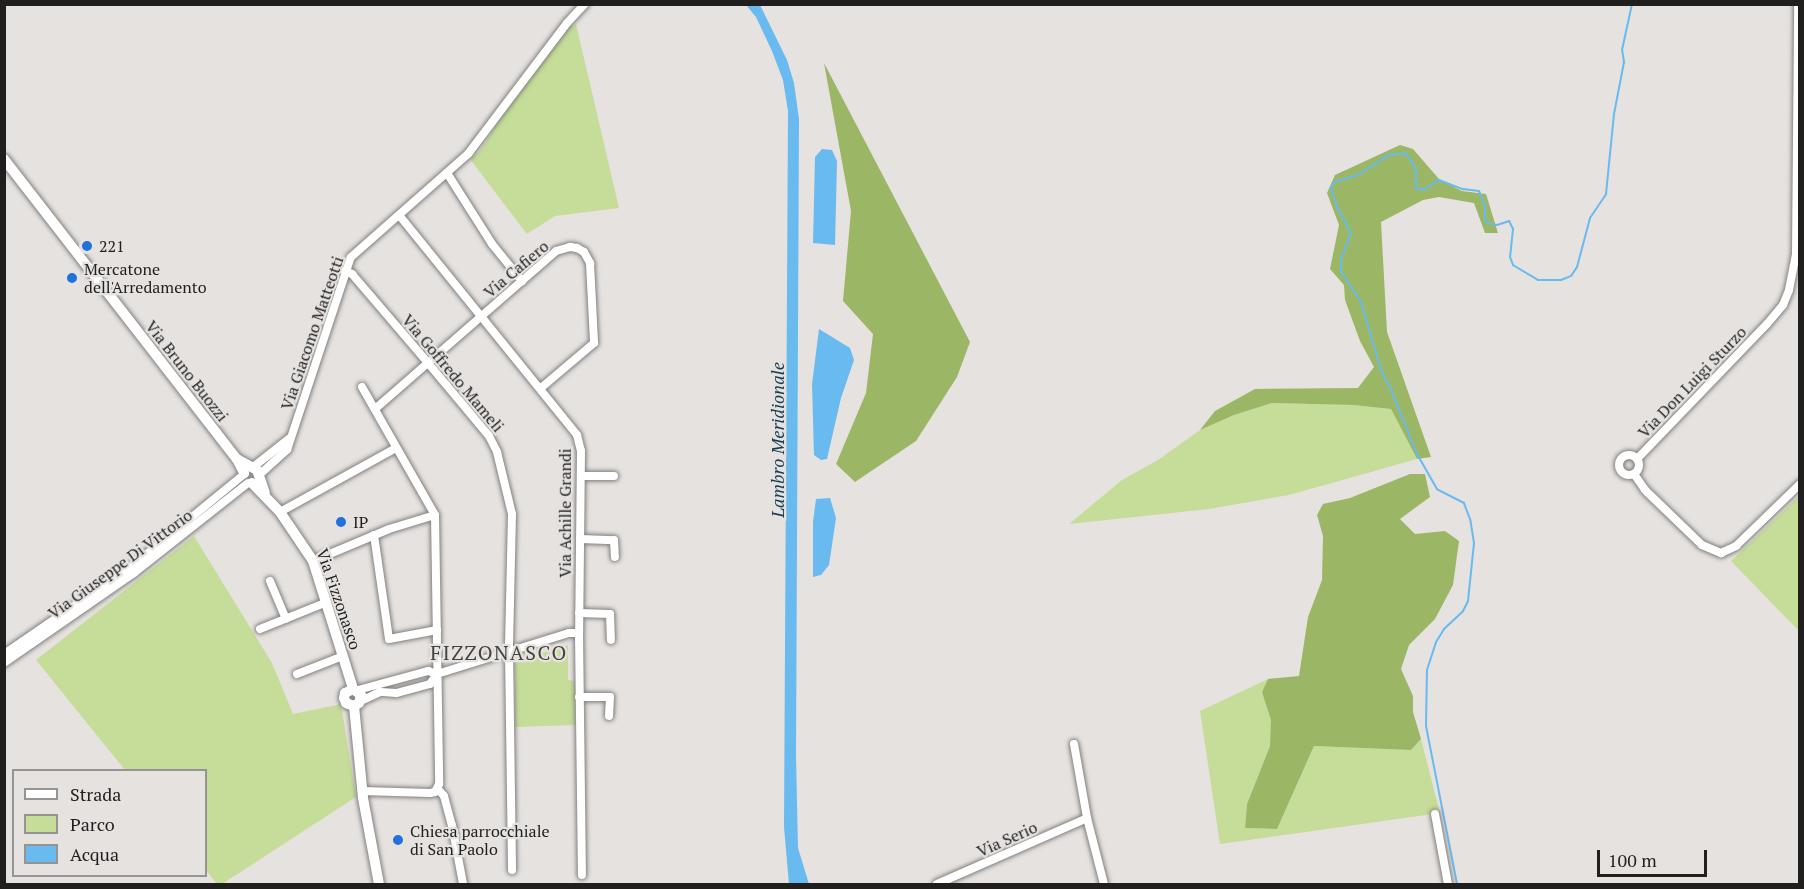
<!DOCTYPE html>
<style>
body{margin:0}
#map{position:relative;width:1804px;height:889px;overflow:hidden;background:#e5e2e0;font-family:"PT Serif",serif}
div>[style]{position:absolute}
.green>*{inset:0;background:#c5dd99}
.forest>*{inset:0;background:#9bb665}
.water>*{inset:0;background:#68baef}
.stream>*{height:2px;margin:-1px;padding:0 1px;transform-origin:1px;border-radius:1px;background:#68baef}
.roads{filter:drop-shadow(0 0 2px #83807e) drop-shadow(0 0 2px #83807e)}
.street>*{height:8px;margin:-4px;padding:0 4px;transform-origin:4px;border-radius:4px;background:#fff}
.street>.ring{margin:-4px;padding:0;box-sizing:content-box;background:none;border:8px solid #fff;border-radius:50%}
.secondary>*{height:10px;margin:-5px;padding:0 5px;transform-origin:5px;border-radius:5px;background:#fff}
.dots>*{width:16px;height:16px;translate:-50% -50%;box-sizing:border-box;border:3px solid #e5e2e0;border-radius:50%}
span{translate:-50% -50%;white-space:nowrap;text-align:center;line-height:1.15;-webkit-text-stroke:4.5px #e5e2e0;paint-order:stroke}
.poi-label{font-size:16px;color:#201f1e}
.left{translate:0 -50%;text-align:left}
.street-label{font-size:16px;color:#201f1e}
.water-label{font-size:18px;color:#173b51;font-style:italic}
.quarter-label{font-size:20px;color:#454341;letter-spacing:1.5px}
.frame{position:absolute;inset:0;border:6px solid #201f1e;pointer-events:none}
.legend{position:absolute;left:12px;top:769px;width:195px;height:108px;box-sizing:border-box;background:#e5e2e0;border:2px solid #969492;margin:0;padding:8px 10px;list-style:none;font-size:18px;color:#201f1e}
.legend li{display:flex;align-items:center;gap:12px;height:30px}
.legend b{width:30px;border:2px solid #969492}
.scale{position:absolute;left:1597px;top:850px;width:110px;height:27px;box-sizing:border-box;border:3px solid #201f1e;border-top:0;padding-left:8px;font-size:18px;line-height:21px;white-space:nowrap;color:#201f1e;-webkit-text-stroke:4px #e5e2e0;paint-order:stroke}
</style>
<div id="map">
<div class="green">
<div style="clip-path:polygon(576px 24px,619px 208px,555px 216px,527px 234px,470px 159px,480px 151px,512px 100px,566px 29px)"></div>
<div style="clip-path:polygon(1272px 403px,1353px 405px,1391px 409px,1417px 459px,1289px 495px,1209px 509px,1069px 524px,1122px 480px,1158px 460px,1200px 430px,1234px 415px)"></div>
<div style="clip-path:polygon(1799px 496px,1799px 631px,1731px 561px)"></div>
<div style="clip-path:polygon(194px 536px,272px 663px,293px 714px,341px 704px,356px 797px,222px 884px,217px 884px,206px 870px,206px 770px,125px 770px,36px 660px)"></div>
<div style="clip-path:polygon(568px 645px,568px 680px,575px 681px,575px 725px,515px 727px,515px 657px,536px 648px,539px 654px)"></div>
<div style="clip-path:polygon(1268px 679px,1262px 692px,1272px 720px,1270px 746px,1247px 804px,1245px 828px,1277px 829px,1314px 746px,1411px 750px,1421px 739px,1440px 813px,1220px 844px,1200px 711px)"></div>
</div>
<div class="forest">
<div style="clip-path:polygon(824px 63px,970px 342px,957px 377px,916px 441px,855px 482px,836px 464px,866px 393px,873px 334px,843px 301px,851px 211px)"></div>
<div style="clip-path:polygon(1400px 145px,1413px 149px,1439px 179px,1462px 191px,1486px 194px,1498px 233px,1485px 233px,1474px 203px,1439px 197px,1423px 200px,1381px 222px,1387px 332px,1431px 457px,1417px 459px,1391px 409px,1353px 405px,1272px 403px,1234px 415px,1200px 430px,1215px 411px,1255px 389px,1358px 388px,1374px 367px,1360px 341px,1345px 300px,1344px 285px,1330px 269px,1339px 225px,1327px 193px,1335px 175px)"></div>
<div style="clip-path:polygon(1410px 474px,1425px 474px,1430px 497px,1400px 519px,1415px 534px,1445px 531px,1459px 541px,1453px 585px,1435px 619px,1409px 645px,1401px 669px,1413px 696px,1413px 712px,1421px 739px,1411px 750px,1314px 746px,1277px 829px,1245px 828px,1247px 804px,1270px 746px,1271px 720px,1262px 692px,1268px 679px,1299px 676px,1308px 617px,1322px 580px,1323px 536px,1317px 515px,1323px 504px,1350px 498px)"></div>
</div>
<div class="water">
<div style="clip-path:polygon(746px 5px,760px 5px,787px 60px,794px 83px,799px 119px,796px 756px,798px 848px,809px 884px,789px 884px,784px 827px,788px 111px,783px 80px,772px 51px,756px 17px)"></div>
<div style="clip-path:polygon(822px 149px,832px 150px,837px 161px,835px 245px,813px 243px,815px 157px)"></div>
<div style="clip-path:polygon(819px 329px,850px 348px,854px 360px,841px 398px,827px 459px,821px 460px,814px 455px,812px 384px)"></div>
<div style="clip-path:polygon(830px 498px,836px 518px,829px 565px,821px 575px,813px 577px,813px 522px,816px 499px)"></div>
</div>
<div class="stream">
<div style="left:1457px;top:884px;width:161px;rotate:-101.1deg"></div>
<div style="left:1426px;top:726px;width:56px;rotate:-89deg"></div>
<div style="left:1427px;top:670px;width:29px;rotate:-72deg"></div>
<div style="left:1436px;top:642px;width:15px;rotate:-58deg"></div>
<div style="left:1444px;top:629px;width:26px;rotate:-43deg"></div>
<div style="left:1463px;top:611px;width:11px;rotate:-63deg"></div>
<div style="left:1468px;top:601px;width:58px;rotate:-84.1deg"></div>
<div style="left:1474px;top:543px;width:24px;rotate:-99deg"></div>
<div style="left:1470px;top:519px;width:17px;rotate:-111deg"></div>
<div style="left:1464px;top:503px;width:30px;rotate:-153deg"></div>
<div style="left:1437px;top:489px;width:40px;rotate:-119.7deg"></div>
<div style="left:1417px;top:454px;width:70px;rotate:-111.8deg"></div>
<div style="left:1391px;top:389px;width:18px;rotate:-119deg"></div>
<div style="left:1382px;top:373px;width:74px;rotate:-106.5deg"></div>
<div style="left:1361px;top:302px;width:37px;rotate:-123deg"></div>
<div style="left:1341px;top:271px;width:11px;rotate:-90deg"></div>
<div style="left:1341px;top:260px;width:29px;rotate:-70deg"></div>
<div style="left:1351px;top:233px;width:30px;rotate:-118deg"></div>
<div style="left:1337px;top:207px;width:20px;rotate:-108deg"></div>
<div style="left:1331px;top:188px;width:7px;rotate:-56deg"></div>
<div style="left:1335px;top:182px;width:24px;rotate:-17deg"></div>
<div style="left:1358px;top:175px;width:37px;rotate:-33deg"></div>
<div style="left:1389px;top:155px;width:17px;rotate:-7deg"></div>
<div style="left:1406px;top:153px;width:19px;rotate:58deg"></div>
<div style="left:1416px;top:169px;width:19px;rotate:90deg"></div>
<div style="left:1416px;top:188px;width:8px;rotate:14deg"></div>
<div style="left:1424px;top:190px;width:18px;rotate:-34deg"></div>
<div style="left:1439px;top:180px;width:26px;rotate:21deg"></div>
<div style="left:1463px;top:189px;width:16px;rotate:7deg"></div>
<div style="left:1479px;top:191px;width:15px;rotate:67deg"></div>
<div style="left:1485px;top:205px;width:14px;rotate:90deg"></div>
<div style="left:1485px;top:219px;width:4px;rotate:63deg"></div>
<div style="left:1487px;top:223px;width:10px;rotate:11deg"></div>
<div style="left:1497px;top:225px;width:13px;rotate:-18deg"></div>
<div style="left:1509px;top:221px;width:9px;rotate:63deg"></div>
<div style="left:1513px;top:229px;width:28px;rotate:96deg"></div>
<div style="left:1510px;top:257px;width:9px;rotate:69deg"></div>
<div style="left:1513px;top:265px;width:29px;rotate:31deg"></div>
<div style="left:1538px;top:280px;width:23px"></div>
<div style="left:1561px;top:280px;width:11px;rotate:-22deg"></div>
<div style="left:1571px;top:276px;width:11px;rotate:-56deg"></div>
<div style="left:1577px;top:267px;width:51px;rotate:-75.1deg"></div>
<div style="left:1590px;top:218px;width:29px;rotate:-56deg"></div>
<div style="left:1606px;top:194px;width:80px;rotate:-84.3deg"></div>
<div style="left:1614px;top:114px;width:53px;rotate:-79.1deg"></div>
<div style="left:1624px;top:62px;width:12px;rotate:-99deg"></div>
<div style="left:1622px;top:50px;width:47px;rotate:-77.7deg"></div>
</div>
<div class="roads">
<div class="street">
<div style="left:447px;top:173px;width:84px;rotate:57.6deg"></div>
<div style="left:492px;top:244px;width:48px;rotate:51deg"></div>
<div style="left:399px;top:215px;width:283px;rotate:51deg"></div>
<div style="left:577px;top:435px;width:16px;rotate:76deg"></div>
<div style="left:581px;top:451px;width:182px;rotate:90.6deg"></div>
<div style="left:579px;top:633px;width:242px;rotate:89.3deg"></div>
<div style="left:345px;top:271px;width:8px;rotate:23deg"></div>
<div style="left:352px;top:274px;width:117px;rotate:49.5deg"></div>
<div style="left:428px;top:363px;width:95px;rotate:50.1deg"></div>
<div style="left:489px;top:436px;width:18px;rotate:63deg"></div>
<div style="left:497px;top:452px;width:64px;rotate:76.4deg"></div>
<div style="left:512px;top:514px;width:137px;rotate:91.3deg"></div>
<div style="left:509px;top:651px;width:219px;rotate:89.2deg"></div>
<div style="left:362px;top:387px;width:147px;rotate:60.3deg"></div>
<div style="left:435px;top:515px;width:269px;rotate:89.1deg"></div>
<div style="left:439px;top:784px;width:9px;rotate:117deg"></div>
<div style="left:435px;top:792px;width:5px;rotate:169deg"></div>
<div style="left:430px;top:793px;width:68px;rotate:-178.3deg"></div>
<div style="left:375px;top:409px;width:240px;rotate:-41.1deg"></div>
<div style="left:556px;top:251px;width:15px;rotate:-16deg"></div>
<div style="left:570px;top:247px;width:7px;rotate:8deg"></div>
<div style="left:577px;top:248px;width:8px;rotate:30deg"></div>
<div style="left:584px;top:252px;width:13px;rotate:61deg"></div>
<div style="left:590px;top:263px;width:80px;rotate:87.1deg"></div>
<div style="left:594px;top:343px;width:70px;rotate:139.7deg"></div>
<div class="ring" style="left:1619px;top:455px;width:12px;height:12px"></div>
<div style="left:1637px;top:459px;width:187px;rotate:-46.1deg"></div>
<div style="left:1767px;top:324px;width:25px;rotate:-50deg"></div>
<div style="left:1783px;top:305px;width:16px;rotate:-68deg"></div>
<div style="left:1789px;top:290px;width:38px;rotate:-79deg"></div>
<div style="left:1796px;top:253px;width:249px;rotate:-89.5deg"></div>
<div style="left:252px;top:468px;width:48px;rotate:-38.3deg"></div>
<div style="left:1634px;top:474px;width:19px;rotate:55deg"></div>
<div style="left:1645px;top:490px;width:79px;rotate:44deg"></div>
<div style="left:1702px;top:545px;width:21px;rotate:23deg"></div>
<div style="left:1721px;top:553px;width:17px;rotate:-25deg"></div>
<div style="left:1736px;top:546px;width:89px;rotate:-44.1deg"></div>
<div style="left:259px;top:475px;width:38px;rotate:-42deg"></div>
<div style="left:287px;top:450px;width:203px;rotate:-71.7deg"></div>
<div style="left:351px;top:257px;width:156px;rotate:-41.4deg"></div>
<div style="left:468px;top:154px;width:164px;rotate:-52.9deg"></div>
<div style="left:567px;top:23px;width:26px;rotate:-47deg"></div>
<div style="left:581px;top:476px;width:33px"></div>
<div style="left:280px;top:512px;width:132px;rotate:-28.9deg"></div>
<div style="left:374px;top:535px;width:105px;rotate:81.8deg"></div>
<div style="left:389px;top:639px;width:49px;rotate:-10.6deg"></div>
<div style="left:580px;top:539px;width:34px;rotate:2deg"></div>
<div style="left:614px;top:540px;width:17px;rotate:87deg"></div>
<div style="left:313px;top:561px;width:82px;rotate:-22.8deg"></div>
<div style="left:389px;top:529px;width:48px;rotate:-16.9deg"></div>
<div style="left:270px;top:581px;width:41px;rotate:67.2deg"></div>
<div style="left:579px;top:613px;width:31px;rotate:2deg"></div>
<div style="left:610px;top:614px;width:26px;rotate:88deg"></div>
<div style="left:260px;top:629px;width:72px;rotate:-21.9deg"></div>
<div style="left:4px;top:654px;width:155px;rotate:-34.5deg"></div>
<div style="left:132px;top:566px;width:144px;rotate:-39.3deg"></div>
<div style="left:4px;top:663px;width:158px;rotate:-34.7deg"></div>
<div style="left:134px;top:573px;width:145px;rotate:-38.3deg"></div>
<div style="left:297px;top:674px;width:49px;rotate:-21.4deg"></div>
<div style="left:437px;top:674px;width:138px;rotate:-17.3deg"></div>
<div style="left:569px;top:633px;width:10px"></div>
<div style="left:358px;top:690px;width:73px;rotate:-15.2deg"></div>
<div style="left:428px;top:671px;width:9px;rotate:18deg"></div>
<div style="left:437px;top:674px;width:12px;rotate:125deg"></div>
<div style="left:430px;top:684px;width:35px;rotate:165deg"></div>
<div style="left:396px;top:693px;width:16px;rotate:-176deg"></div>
<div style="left:380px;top:692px;width:21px;rotate:155deg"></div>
<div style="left:579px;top:697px;width:31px"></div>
<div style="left:610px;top:697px;width:19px;rotate:93deg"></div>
<div style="left:1074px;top:744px;width:75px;rotate:80deg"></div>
<div style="left:1087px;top:818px;width:68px;rotate:75.6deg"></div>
<div style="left:438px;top:789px;width:9px;rotate:49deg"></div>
<div style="left:444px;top:796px;width:30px;rotate:75deg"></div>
<div style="left:452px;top:825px;width:60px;rotate:79.4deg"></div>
<div style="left:1435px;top:814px;width:71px;rotate:79.5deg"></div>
<div style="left:937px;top:884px;width:164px;rotate:-23.7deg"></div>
</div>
<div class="secondary">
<div style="left:4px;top:159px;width:380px;rotate:52.2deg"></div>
<div style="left:237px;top:459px;width:16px;rotate:63deg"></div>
<div style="left:237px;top:459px;width:23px;rotate:29deg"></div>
<div style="left:257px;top:470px;width:24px;rotate:71deg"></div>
<div style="left:252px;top:483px;width:40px;rotate:46deg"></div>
<div style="left:280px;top:512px;width:59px;rotate:56deg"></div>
<div style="left:313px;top:561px;width:134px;rotate:72.6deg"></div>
<div style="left:353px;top:689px;width:10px;rotate:37deg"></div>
<div style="left:361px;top:695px;width:8px;rotate:104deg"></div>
<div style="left:359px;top:703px;width:6px;rotate:149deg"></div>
<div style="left:353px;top:689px;width:9px;rotate:153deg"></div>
<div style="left:345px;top:693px;width:5px;rotate:101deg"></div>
<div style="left:344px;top:698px;width:5px;rotate:68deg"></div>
<div style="left:346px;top:703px;width:9px;rotate:21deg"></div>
<div style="left:354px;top:706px;width:92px;rotate:84.4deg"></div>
<div style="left:363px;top:798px;width:87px;rotate:79.5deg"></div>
</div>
</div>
<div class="dots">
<div style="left:87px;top:246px;background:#2271dc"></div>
<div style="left:72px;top:278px;background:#2271dc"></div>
<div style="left:341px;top:522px;background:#2271dc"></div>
<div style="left:398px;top:840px;background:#2271dc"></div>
</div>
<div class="poi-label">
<span class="left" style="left:99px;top:246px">221</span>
<span class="left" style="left:84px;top:278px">Mercatone<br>dell'Arredamento</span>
<span class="left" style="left:353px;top:522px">IP</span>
<span class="left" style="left:410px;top:840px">Chiesa parrocchiale<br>di San Paolo</span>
</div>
<div class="street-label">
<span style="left:516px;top:269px;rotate:-40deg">Via Cafiero</span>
<span style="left:312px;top:333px;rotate:-71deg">Via Giacomo Matteotti</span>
<span style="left:187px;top:371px;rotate:52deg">Via Bruno Buozzi</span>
<span style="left:453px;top:373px;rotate:50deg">Via Goffredo Mameli</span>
<span style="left:1692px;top:382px;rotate:-46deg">Via Don Luigi Sturzo</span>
<span style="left:565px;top:513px;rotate:-90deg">Via Achille Grandi</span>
<span style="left:120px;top:564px;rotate:-36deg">Via Giuseppe Di Vittorio</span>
<span style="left:339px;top:599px;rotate:71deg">Via Fizzonasco</span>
<span style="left:1007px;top:839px;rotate:-24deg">Via Serio</span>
</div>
<div class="water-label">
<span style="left:777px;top:440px;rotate:-90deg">Lambro Meridionale</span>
</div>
<div class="quarter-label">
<span style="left:499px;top:652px">FIZZONASCO</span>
</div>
<div class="frame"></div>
<ul class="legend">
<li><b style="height:8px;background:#fff"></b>Strada</li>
<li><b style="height:16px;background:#c5dd99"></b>Parco</li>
<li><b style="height:16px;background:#68baef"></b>Acqua</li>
</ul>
<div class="scale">100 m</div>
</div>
